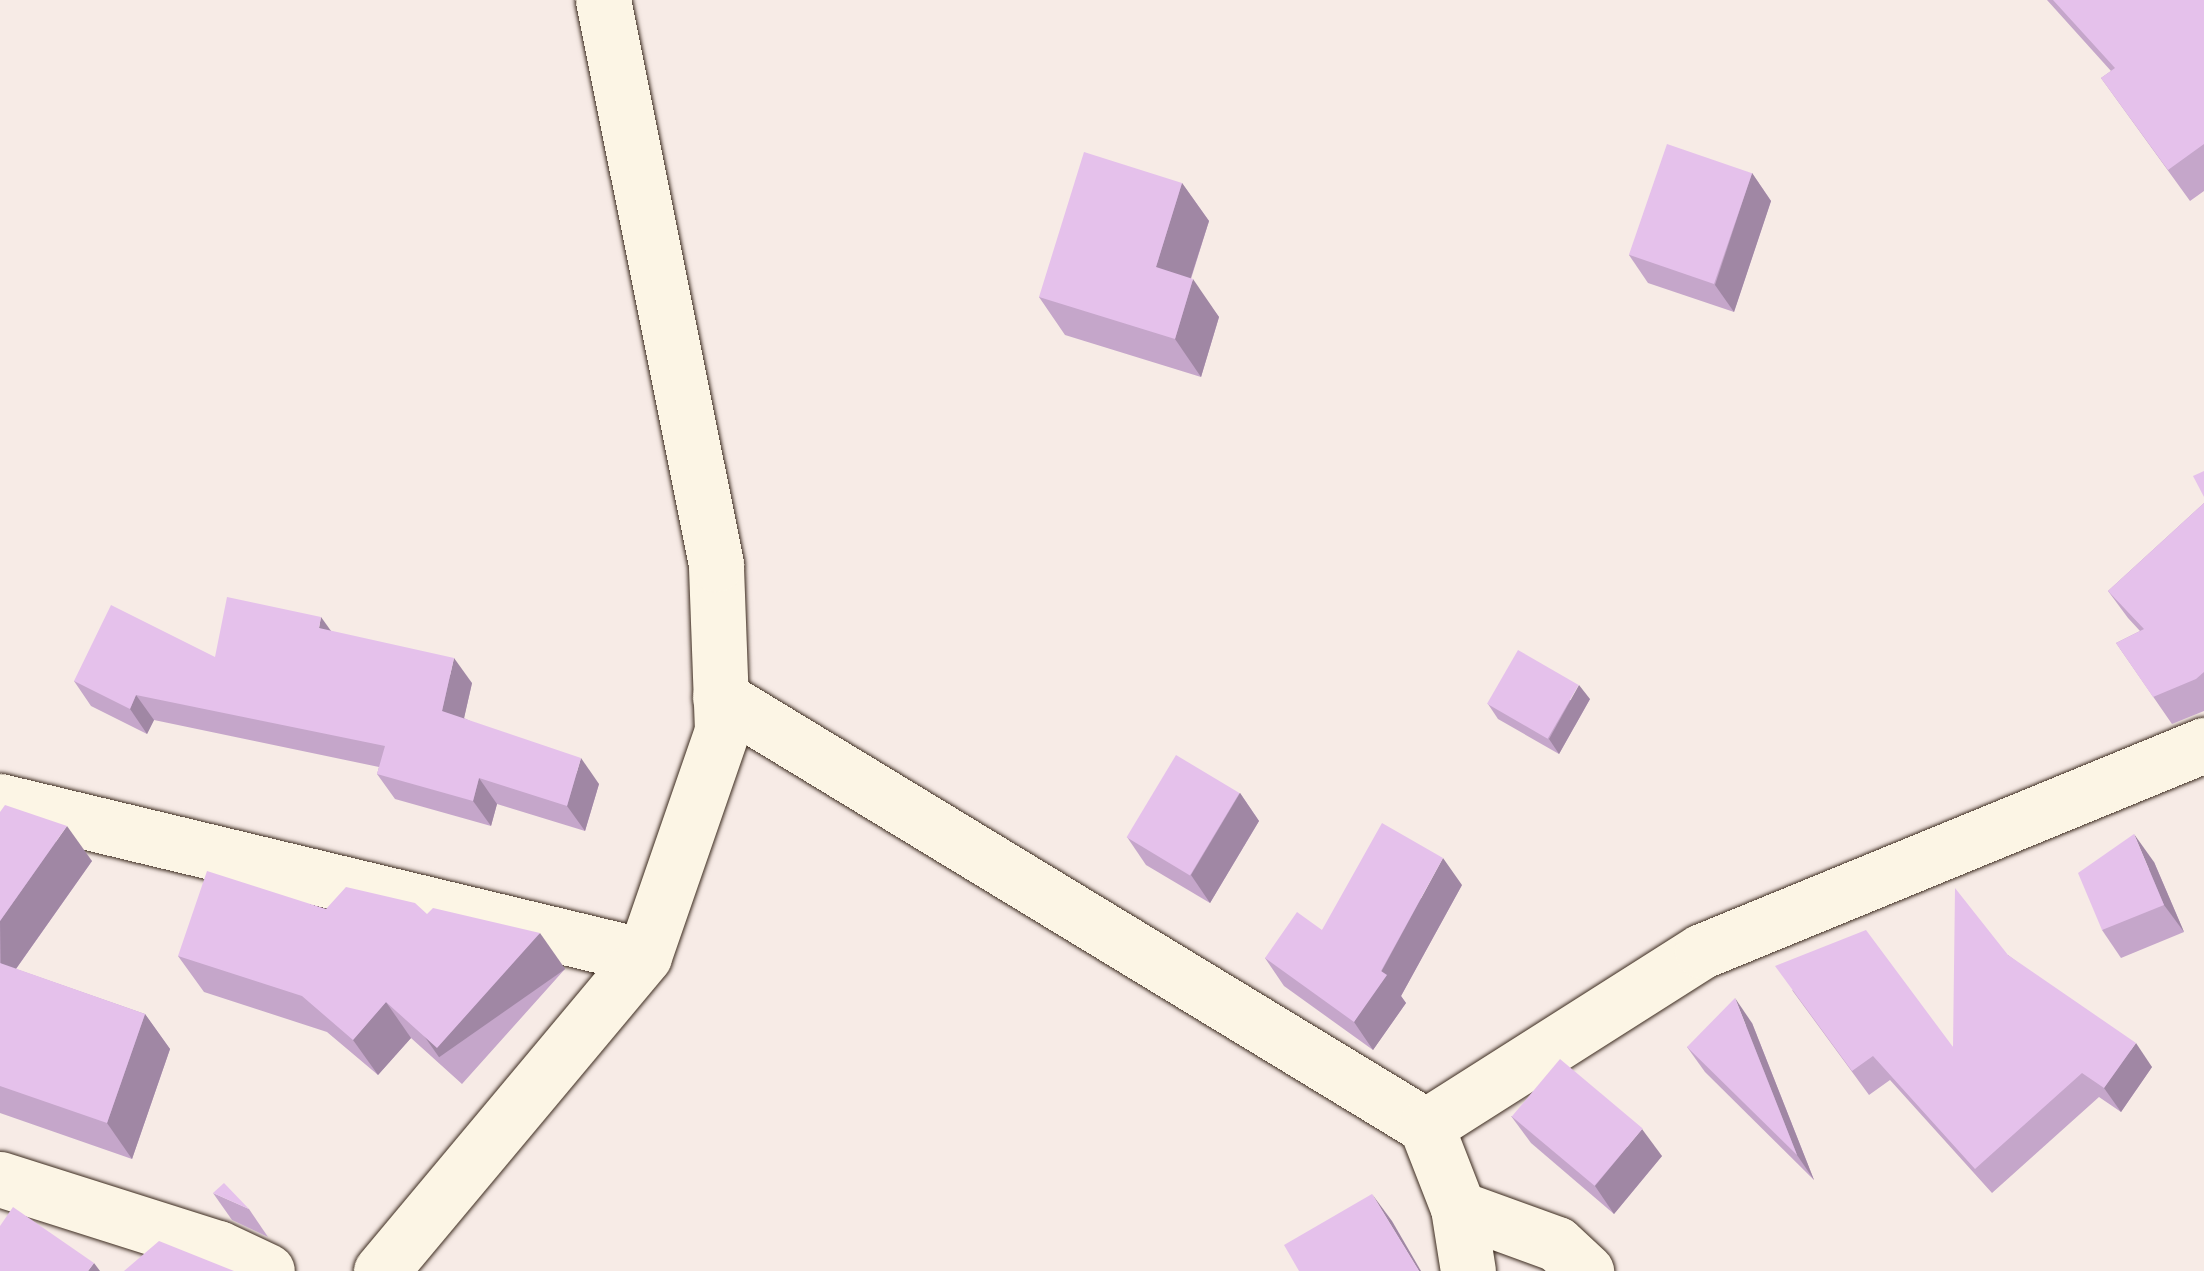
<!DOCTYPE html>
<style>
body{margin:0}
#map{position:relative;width:2204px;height:1271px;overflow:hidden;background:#f7ebe6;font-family:"Shantell Sans",sans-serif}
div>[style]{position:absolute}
.roads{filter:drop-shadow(0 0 2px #3b2a1e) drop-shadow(0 0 2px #3b2a1e)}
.minor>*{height:55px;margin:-27.5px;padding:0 27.5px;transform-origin:27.5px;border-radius:27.5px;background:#fcf5e5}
.tertiary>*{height:55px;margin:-27.5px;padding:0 27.5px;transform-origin:27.5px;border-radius:27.5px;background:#fcf5e5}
.wall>*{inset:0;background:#c5a6ca}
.shaded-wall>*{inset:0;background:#a087a4;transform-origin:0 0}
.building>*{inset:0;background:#e5c1eb;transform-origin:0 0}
span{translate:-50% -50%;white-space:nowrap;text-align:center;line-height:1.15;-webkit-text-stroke:8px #fcf5e5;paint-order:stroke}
</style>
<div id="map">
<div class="roads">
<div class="minor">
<div style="left:720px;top:697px;width:826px;rotate:31.28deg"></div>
<div style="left:0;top:801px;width:662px;rotate:13.53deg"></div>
<div style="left:0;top:1179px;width:229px;rotate:17.6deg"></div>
<div style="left:218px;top:1248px;width:54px;rotate:25.1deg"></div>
<div style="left:1458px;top:1208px;width:105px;rotate:20deg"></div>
<div style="left:1557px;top:1244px;width:40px;rotate:43deg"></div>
<div style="left:1468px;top:1271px;width:64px;rotate:-99deg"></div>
<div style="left:1458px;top:1208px;width:88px;rotate:-111.3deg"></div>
<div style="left:1426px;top:1126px;width:327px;rotate:-32.4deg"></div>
<div style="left:1702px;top:951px;width:543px;rotate:-22.31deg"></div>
</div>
<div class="tertiary">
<div style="left:381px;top:1271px;width:410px;rotate:-50.1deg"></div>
<div style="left:644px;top:956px;width:238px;rotate:-70.9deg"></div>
<div style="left:722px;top:731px;width:167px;rotate:-92.1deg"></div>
<div style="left:716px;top:564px;width:575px;rotate:-101.33deg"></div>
</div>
</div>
<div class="wall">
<div style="clip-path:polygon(2047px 0,2204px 0,2204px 191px,2190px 201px,2101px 78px,2111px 71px)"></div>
<div style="clip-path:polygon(1752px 173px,1771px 201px,1734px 312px,1648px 283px,1629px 255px)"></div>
<div style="clip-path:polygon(1182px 183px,1209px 221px,1191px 279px,1219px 317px,1201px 377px,1065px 335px,1039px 297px)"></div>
<div style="clip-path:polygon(2204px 503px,2204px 711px,2172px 724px,2116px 643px,2140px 631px,2128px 618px,2108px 591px)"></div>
<div style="clip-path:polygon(331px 631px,472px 683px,464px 718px,599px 784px,585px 831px,497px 804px,491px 826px,395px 799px,377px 774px,379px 767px,154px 720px,147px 734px,91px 706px,74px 681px,215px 657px)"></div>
<div style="clip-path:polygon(1590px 699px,1559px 754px,1498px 719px,1488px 704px)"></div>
<div style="clip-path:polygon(1240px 793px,1259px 821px,1210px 903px,1146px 865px,1127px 837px)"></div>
<div style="clip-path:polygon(0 812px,92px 861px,16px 969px,145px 1014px,170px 1049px,132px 1159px,0 1113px)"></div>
<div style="clip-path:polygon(2154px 862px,2184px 932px,2121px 958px,2102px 930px)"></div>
<div style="clip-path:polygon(1462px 885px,1401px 996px,1406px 1003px,1373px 1050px,1284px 986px,1265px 958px,1322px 930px)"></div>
<div style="clip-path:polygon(326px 909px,427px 914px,565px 969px,462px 1084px,411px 1038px,378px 1075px,327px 1032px,204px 992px,178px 956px)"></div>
<div style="clip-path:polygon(2008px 955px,2152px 1067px,2121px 1112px,2099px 1097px,1992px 1193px,1890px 1080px,1869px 1095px,1792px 990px,1953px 1047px)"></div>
<div style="clip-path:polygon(1752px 1023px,1814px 1180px,1705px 1072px,1687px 1047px)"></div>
<div style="clip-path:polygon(1511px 1116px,1662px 1156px,1614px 1214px,1531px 1143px)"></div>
<div style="clip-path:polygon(213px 1193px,249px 1209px,268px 1237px,232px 1220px)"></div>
</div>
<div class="shaded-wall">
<div style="clip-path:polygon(1752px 173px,1771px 201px,1734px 312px,1715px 285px)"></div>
<div style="clip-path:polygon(1182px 183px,1209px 221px,1182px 305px,1156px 267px)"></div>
<div style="clip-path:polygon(1193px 279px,1219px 317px,1201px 377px,1175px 339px)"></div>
<div style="clip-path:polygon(321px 617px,339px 642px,319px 628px)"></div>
<div style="clip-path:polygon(454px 658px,472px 683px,460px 736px,442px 711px)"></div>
<div style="clip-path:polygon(1579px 685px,1590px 699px,1559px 754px,1549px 739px)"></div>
<div style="clip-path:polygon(136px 695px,154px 720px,147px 734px,130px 709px)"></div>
<div style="clip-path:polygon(581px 758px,599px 784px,585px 831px,567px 806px)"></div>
<div style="clip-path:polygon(479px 778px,497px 804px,491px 826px,473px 801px)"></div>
<div style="clip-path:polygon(1240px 793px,1259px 821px,1210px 903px,1191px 875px)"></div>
<div style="clip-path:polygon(67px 826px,92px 861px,1px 990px,0 921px)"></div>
<div style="clip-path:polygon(2134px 834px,2154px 862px,2184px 932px,2164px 905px)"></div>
<div style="clip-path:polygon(1443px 858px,1462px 885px,1401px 996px,1406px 1003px,1373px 1050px,1354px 1022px)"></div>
<div style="left:540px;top:933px;width:44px;height:154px;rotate:55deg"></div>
<div style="clip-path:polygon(1735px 998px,1752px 1023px,1814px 1180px,1797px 1155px)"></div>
<div style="clip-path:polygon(386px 1002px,411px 1038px,378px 1075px,353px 1040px)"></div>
<div style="clip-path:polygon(145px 1014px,170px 1049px,132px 1159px,107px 1123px)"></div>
<div style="clip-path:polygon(2136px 1043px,2152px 1067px,2121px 1112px,2104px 1088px)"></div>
<div style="clip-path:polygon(1642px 1129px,1662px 1156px,1614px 1214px,1595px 1186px)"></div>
<div style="clip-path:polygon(1372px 1194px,1392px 1221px,1421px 1271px,1419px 1271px)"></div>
<div style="clip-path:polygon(94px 1263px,100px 1271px,88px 1271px)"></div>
</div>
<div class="building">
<div style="clip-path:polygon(2053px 0,2204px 0,2204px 144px,2168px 170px,2101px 78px,2115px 68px)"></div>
<div style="left:1667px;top:144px;width:90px;height:117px;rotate:19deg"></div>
<div style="clip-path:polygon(1084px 152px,1182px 183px,1156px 267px,1193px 279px,1175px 339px,1039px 297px)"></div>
<div style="clip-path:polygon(2204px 471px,2204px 497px,2193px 476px)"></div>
<div style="clip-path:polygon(2204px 503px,2204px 672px,2196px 679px,2153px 697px,2116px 643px,2144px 629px,2108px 591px)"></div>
<div style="clip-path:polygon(227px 597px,321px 617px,319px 628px,454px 658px,442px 711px,581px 758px,567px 806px,479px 778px,473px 801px,377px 774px,385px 746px,136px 695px,130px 709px,74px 681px,111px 605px,215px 657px)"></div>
<div style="left:1518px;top:650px;width:70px;height:62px;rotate:30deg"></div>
<div style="left:1176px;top:755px;width:74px;height:96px;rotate:31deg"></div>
<div style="clip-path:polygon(5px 805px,67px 826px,0 921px,0 812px)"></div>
<div style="clip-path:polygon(1382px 823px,1443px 858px,1381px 971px,1387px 975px,1354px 1022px,1265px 958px,1297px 912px,1322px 930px)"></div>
<div style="clip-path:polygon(2134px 834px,2164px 905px,2102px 930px,2078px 873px)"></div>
<div style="clip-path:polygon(207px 871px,326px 909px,346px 887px,415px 903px,427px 914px,433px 908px,540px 933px,437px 1048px,386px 1002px,353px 1040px,302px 996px,178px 956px)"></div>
<div style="clip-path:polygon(1955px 888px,2008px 955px,2136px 1043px,2104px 1088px,2082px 1073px,1975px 1169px,1873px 1056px,1852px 1071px,1775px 966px,1866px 930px,1953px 1047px)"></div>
<div style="clip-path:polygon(0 963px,145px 1014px,107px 1123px,0 1086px)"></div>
<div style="clip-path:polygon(1735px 998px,1797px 1155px,1687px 1047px)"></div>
<div style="left:1560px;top:1059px;width:108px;height:75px;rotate:40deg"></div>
<div style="clip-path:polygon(224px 1183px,249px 1209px,213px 1193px)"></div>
<div style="clip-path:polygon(1372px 1194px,1419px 1271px,1299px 1271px,1284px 1245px)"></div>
<div style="clip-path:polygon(13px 1207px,94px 1263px,88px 1271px,0 1271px,0 1226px)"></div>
<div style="clip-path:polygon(159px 1241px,234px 1271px,124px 1271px)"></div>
</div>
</div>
